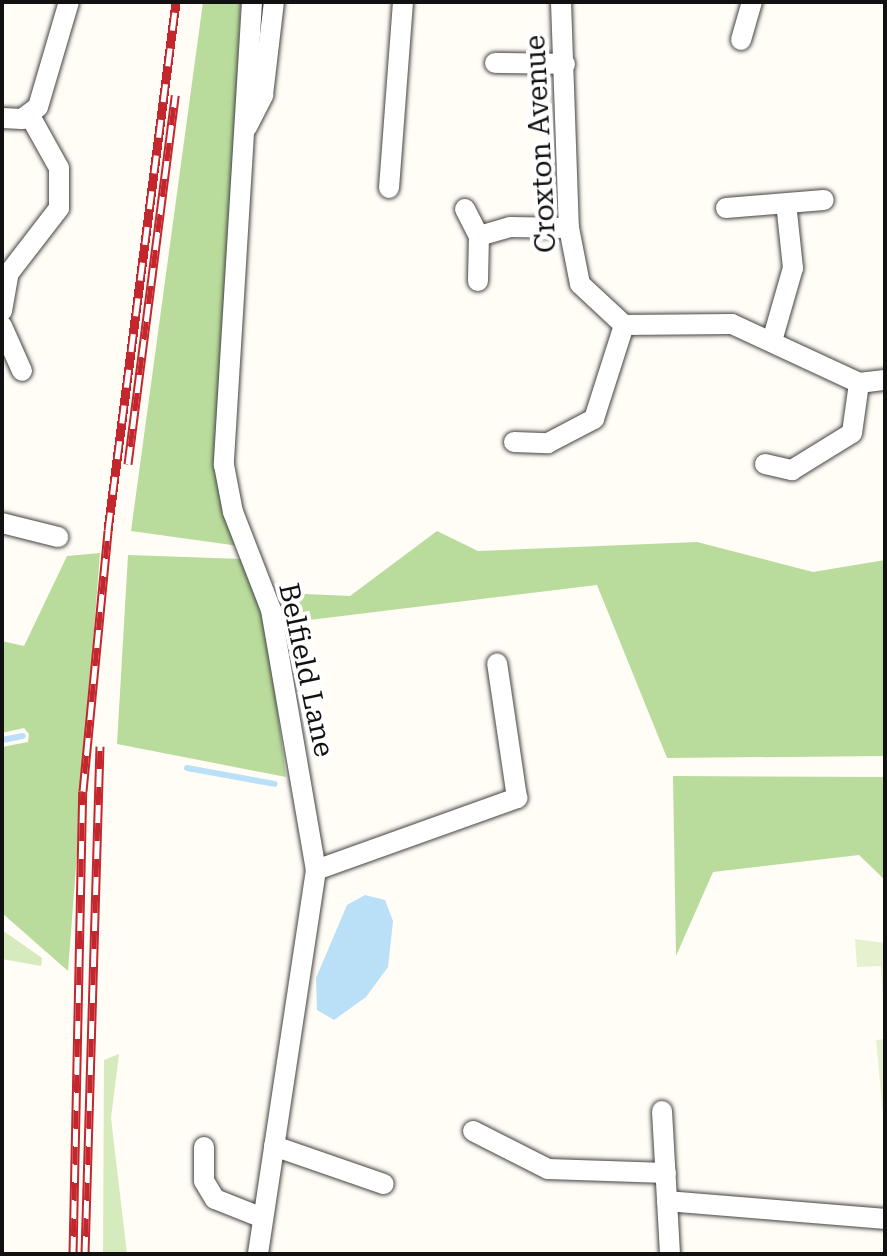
<!DOCTYPE html>
<style>
body{margin:0}
#map{position:relative;width:887px;height:1256px;overflow:hidden;background:#fffdf5;font-family:"Roboto Serif",serif}
div>[style]{position:absolute}
.green>*{inset:0;background:#d5ebbd}
.forest>*{inset:0;background:#b9dc9c}
.pitch>*{inset:0;background:#e6f2cf}
.water>*{inset:0;background:#b9e0f7}
.stream>*{height:6px;margin:-3px;padding:0 3px;transform-origin:3px;border-radius:3px;background:#b9e0f7}
.roads{filter:drop-shadow(0 0 2px #444) drop-shadow(0 0 2px #444)}
.minor>*{height:20px;margin:-10px;padding:0 10px;transform-origin:10px;border-radius:10px;background:#fff}
.rail>*{height:9px;margin-top:-4.5px;transform-origin:0;background:repeating-linear-gradient(90deg,#fff 0 18px,#c4262e 0 36px);box-sizing:border-box;border-block:2px solid #c4262e}
span{translate:-50% -50%;white-space:nowrap;text-align:center;line-height:1.15;-webkit-text-stroke:8px #fff;paint-order:stroke}
.street-label{font-size:28px;color:#111}
.frame{position:absolute;inset:0;border:4px solid #111;pointer-events:none}
</style>
<div id="map">
<div class="green">
<div style="clip-path:polygon(2px 930px,42px 958px,41px 966px,2px 959px)"></div>
<div style="clip-path:polygon(119px 1054px,111px 1118px,127px 1254px,103px 1254px,104px 1060px)"></div>
</div>
<div class="forest">
<div style="clip-path:polygon(203px 2px,241px 2px,218px 429px,239px 546px,131px 531px)"></div>
<div style="clip-path:polygon(437px 531px,478px 551px,697px 542px,813px 572px,885px 560px,885px 756px,667px 758px,597px 585px,293px 622px,283px 593px,350px 596px)"></div>
<div style="clip-path:polygon(100px 553px,68px 971px,2px 913px,2px 747px,28px 742px,29px 734px,24px 728px,2px 733px,2px 641px,24px 646px,67px 556px)"></div>
<div style="clip-path:polygon(128px 555px,243px 559px,265px 614px,286px 777px,117px 744px)"></div>
<div style="clip-path:polygon(673px 776px,885px 777px,885px 880px,859px 855px,713px 872px,676px 956px)"></div>
</div>
<div class="pitch">
<div style="clip-path:polygon(855px 939px,885px 943px,885px 1138px,876px 1040px,885px 1039px,881px 966px,857px 967px)"></div>
</div>
<div class="water">
<div style="clip-path:polygon(365px 895px,385px 900px,393px 921px,388px 967px,366px 997px,334px 1020px,317px 1010px,316px 978px,347px 905px)"></div>
</div>
<div class="stream">
<div style="left:2px;top:740px;width:21px;rotate:-11deg"></div>
<div style="left:187px;top:768px;width:89px;rotate:10.3deg"></div>
</div>
<div class="roads">
<div class="minor">
<div style="left:252px;top:2px;width:464px;rotate:93.5deg"></div>
<div style="left:224px;top:465px;width:48px;rotate:79.2deg"></div>
<div style="left:233px;top:512px;width:105px;rotate:68.8deg"></div>
<div style="left:271px;top:610px;width:264px;rotate:80.2deg"></div>
<div style="left:316px;top:870px;width:388px;rotate:98.6deg"></div>
<div style="left:561px;top:2px;width:226px;rotate:88deg"></div>
<div style="left:569px;top:228px;width:57px;rotate:78.9deg"></div>
<div style="left:580px;top:284px;width:60px;rotate:43deg"></div>
<div style="left:624px;top:325px;width:108px;rotate:-0.5deg"></div>
<div style="left:732px;top:324px;width:140px;rotate:24.9deg"></div>
<div style="left:859px;top:383px;width:26px;rotate:-7deg"></div>
<div style="left:741px;top:40px;width:40px;rotate:-74deg"></div>
<div style="left:495px;top:63px;width:70px;rotate:0.8deg"></div>
<div style="left:2px;top:118px;width:20px;rotate:3deg"></div>
<div style="left:22px;top:119px;width:20px;rotate:-37deg"></div>
<div style="left:38px;top:107px;width:109px;rotate:-73.6deg"></div>
<div style="left:247px;top:127px;width:36px;rotate:-63deg"></div>
<div style="left:263px;top:95px;width:94px;rotate:-83.3deg"></div>
<div style="left:389px;top:188px;width:187px;rotate:-85.7deg"></div>
<div style="left:726px;top:208px;width:98px;rotate:-4.7deg"></div>
<div style="left:465px;top:209px;width:30px;rotate:63deg"></div>
<div style="left:479px;top:236px;width:45px;rotate:91.3deg"></div>
<div style="left:479px;top:236px;width:32px;rotate:-16deg"></div>
<div style="left:510px;top:227px;width:59px;rotate:1deg"></div>
<div style="left:2px;top:311px;width:39px;rotate:-80deg"></div>
<div style="left:9px;top:273px;width:82px;rotate:-52.4deg"></div>
<div style="left:59px;top:208px;width:40px;rotate:-90deg"></div>
<div style="left:59px;top:168px;width:60px;rotate:-119.1deg"></div>
<div style="left:2px;top:326px;width:49px;rotate:66deg"></div>
<div style="left:772px;top:341px;width:76px;rotate:-74deg"></div>
<div style="left:793px;top:268px;width:65px;rotate:-96.1deg"></div>
<div style="left:514px;top:442px;width:34px;rotate:2deg"></div>
<div style="left:548px;top:443px;width:52px;rotate:-27.6deg"></div>
<div style="left:594px;top:419px;width:99px;rotate:-72.3deg"></div>
<div style="left:765px;top:464px;width:28px;rotate:13deg"></div>
<div style="left:792px;top:470px;width:70px;rotate:-31.7deg"></div>
<div style="left:852px;top:433px;width:50px;rotate:-82deg"></div>
<div style="left:2px;top:523px;width:58px;rotate:14deg"></div>
<div style="left:316px;top:870px;width:214px;rotate:-19.7deg"></div>
<div style="left:517px;top:798px;width:136px;rotate:-98.4deg"></div>
<div style="left:662px;top:1111px;width:143px;rotate:86.8deg"></div>
<div style="left:473px;top:1131px;width:84px;rotate:26.9deg"></div>
<div style="left:548px;top:1169px;width:118px;rotate:1.9deg"></div>
<div style="left:274px;top:1146px;width:116px;rotate:19.1deg"></div>
<div style="left:204px;top:1147px;width:34px;rotate:90deg"></div>
<div style="left:204px;top:1181px;width:21px;rotate:59deg"></div>
<div style="left:215px;top:1199px;width:48px;rotate:21.8deg"></div>
<div style="left:667px;top:1201px;width:219px;rotate:4.7deg"></div>
</div>
</div>
<div class="rail">
<div style="left:128px;top:464px;width:372px;rotate:-82.7deg"></div>
<div style="left:73px;top:1254px;width:463px;rotate:-88.8deg"></div>
<div style="left:83px;top:791px;width:262px;rotate:-84.5deg"></div>
<div style="left:108px;top:530px;width:532px;rotate:-82.66deg"></div>
<div style="left:85px;top:1254px;width:508px;rotate:-88.31deg"></div>
</div>
<div class="street-label">
<span style="left:541px;top:144px;rotate:-93deg">Croxton Avenue</span>
<span style="left:306px;top:670px;rotate:78deg">Belfield Lane</span>
</div>
<div class="frame"></div>
</div>
